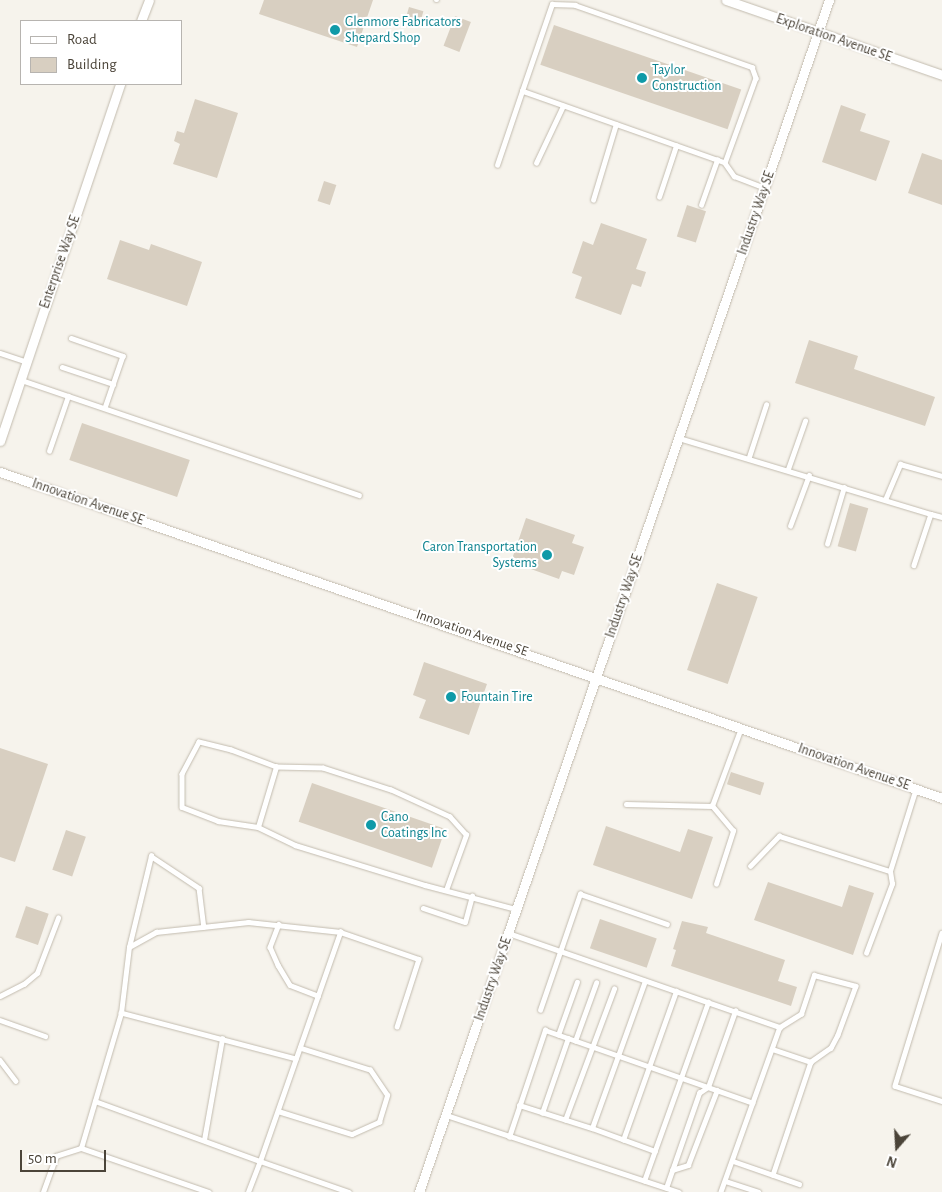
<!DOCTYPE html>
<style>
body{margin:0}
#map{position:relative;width:942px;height:1192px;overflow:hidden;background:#f6f3ec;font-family:"Alegreya Sans",sans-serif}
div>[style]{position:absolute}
.building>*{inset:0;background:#d8cfc1;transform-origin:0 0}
.roads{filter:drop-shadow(0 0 1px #c2bbae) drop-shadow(0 0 1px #c2bbae)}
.service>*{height:4.5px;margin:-2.25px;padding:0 2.25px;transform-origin:2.25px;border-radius:2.25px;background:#fff}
.minor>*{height:9px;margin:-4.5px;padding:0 4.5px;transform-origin:4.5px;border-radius:4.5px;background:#fff}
.dots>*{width:14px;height:14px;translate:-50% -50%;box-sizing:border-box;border:2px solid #fff;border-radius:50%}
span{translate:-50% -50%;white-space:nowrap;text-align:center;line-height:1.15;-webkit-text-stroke:4px #fff;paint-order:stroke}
.culture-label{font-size:14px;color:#0d838f}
.left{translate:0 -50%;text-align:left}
.right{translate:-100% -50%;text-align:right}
.street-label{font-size:14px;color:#4b4439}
.legend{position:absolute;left:20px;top:20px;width:162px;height:65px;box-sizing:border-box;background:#fff;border:1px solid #b7b4b0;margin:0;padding:6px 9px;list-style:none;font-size:15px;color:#4b4439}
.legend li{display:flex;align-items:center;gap:10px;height:25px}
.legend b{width:25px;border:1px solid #b7b4b0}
.north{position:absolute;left:872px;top:1122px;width:50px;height:50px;-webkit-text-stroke:4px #fff;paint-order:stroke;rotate:199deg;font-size:14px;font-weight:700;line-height:20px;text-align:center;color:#4b4439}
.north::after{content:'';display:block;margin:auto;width:18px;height:22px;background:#4b4439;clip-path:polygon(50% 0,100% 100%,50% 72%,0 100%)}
.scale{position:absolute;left:20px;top:1150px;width:86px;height:22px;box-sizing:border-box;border:2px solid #4b4439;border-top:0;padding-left:6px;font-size:15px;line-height:18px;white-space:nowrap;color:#4b4439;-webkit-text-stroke:4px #fff;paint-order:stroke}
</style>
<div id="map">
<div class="building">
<div style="clip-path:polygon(264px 0,373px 0,357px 47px,259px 14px)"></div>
<div style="left:409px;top:7px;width:15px;height:17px;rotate:16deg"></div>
<div style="left:455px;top:16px;width:17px;height:32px;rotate:21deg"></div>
<div style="left:554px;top:25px;width:198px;height:42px;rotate:19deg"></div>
<div style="clip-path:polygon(195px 99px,238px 113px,217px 178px,173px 164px,180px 144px,174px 141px,177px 131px,184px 133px)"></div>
<div style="clip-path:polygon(841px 105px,866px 114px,860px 131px,890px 141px,876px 181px,822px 162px)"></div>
<div style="clip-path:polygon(922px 153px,942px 160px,942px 205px,908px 193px)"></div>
<div style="left:324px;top:181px;width:13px;height:21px;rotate:18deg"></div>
<div style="left:687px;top:205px;width:20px;height:33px;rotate:18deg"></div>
<div style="clip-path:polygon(601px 223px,647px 239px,636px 269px,646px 272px,641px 287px,632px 284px,621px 315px,575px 298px,582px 277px,572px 273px,583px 241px,593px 245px)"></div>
<div style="clip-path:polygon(120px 240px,149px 250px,151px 244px,202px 262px,187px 306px,107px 279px)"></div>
<div style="clip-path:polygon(809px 340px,858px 356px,854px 369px,935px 397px,925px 426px,795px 383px)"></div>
<div style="left:82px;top:423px;width:114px;height:39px;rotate:19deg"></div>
<div style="left:850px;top:503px;width:19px;height:45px;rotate:16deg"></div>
<div style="clip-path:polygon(526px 518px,575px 535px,572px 543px,584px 547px,574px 575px,562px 571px,559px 579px,511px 562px)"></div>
<div style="left:717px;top:583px;width:43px;height:92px;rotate:19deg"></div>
<div style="clip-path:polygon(424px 662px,487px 684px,469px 735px,419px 718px,426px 700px,413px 695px)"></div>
<div style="clip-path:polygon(0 748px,48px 764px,15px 862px,0 857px)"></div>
<div style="left:731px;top:772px;width:35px;height:13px;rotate:18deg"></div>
<div style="left:312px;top:783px;width:141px;height:41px;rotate:19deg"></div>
<div style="clip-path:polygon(606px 826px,680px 852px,688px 829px,713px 837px,692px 899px,593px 865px)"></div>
<div style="left:66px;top:830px;width:21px;height:42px;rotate:19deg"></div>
<div style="clip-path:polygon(768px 882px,842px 907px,849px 885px,874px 893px,853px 955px,754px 920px)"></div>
<div style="left:26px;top:906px;width:24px;height:33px;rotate:19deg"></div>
<div style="left:600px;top:919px;width:60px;height:31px;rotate:19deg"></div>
<div style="clip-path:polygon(682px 921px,708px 927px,706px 933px,785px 960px,778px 981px,797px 987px,791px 1006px,671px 966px,676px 950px,673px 949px)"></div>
</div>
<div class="roads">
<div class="service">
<div style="left:436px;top:0;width:1px"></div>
<div style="left:552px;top:4px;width:23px;rotate:2deg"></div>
<div style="left:575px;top:5px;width:188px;rotate:19.3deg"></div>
<div style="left:752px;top:67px;width:12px;rotate:70deg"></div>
<div style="left:756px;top:78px;width:90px;rotate:110deg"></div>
<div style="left:725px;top:163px;width:215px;rotate:-160.5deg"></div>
<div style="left:522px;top:91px;width:92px;rotate:-71deg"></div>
<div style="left:536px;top:163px;width:63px;rotate:-64.7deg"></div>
<div style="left:725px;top:163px;width:16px;rotate:55deg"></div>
<div style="left:734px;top:176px;width:33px;rotate:21deg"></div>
<div style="left:497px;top:165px;width:78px;rotate:-71.3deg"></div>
<div style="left:659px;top:197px;width:54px;rotate:-71.6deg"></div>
<div style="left:593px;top:200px;width:79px;rotate:-73.2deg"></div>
<div style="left:701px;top:205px;width:48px;rotate:-70.4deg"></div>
<div style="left:71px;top:338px;width:55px;rotate:19.1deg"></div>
<div style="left:123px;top:356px;width:55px;rotate:109.1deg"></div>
<div style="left:0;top:353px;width:28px;rotate:18deg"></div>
<div style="left:62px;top:367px;width:54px;rotate:18.4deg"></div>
<div style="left:21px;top:380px;width:357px;rotate:18.8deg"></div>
<div style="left:679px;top:438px;width:263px;rotate:16.8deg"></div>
<div style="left:931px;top:514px;width:54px;rotate:108.4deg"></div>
<div style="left:49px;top:451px;width:58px;rotate:-70.9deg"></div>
<div style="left:749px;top:457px;width:55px;rotate:-71.9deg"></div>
<div style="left:788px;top:469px;width:51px;rotate:-70.5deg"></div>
<div style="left:885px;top:500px;width:39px;rotate:-67deg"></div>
<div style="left:900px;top:464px;width:44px;rotate:15.9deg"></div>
<div style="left:931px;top:514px;width:11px;rotate:15deg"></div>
<div style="left:790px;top:526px;width:54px;rotate:-69.6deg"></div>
<div style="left:827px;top:544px;width:59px;rotate:-73.4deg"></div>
<div style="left:626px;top:804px;width:86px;rotate:1.3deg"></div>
<div style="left:258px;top:827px;width:63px;rotate:-73.3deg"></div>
<div style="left:750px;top:866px;width:42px;rotate:-46deg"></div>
<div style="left:779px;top:836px;width:116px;rotate:17.5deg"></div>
<div style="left:890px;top:871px;width:87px;rotate:-72.6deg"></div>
<div style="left:716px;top:884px;width:56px;rotate:-72.2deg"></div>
<div style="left:733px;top:831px;width:33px;rotate:-130deg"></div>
<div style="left:712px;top:806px;width:83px;rotate:-69.6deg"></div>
<div style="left:446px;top:890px;width:59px;rotate:-70deg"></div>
<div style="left:466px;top:835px;width:24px;rotate:-132deg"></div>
<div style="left:450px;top:817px;width:65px;rotate:-155.4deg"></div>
<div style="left:391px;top:790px;width:71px;rotate:-162.1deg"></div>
<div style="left:323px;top:768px;width:47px;rotate:-178.8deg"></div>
<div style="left:276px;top:767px;width:48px;rotate:-159.3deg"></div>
<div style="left:231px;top:750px;width:33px;rotate:-166deg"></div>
<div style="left:199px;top:742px;width:36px;rotate:118deg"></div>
<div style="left:182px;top:774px;width:33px;rotate:90deg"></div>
<div style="left:182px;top:807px;width:39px;rotate:21deg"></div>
<div style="left:218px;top:821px;width:40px;rotate:8.5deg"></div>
<div style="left:258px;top:827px;width:41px;rotate:25.9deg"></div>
<div style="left:295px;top:845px;width:136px;rotate:17.1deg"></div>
<div style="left:425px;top:885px;width:94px;rotate:14.8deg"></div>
<div style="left:423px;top:908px;width:44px;rotate:18.4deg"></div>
<div style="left:465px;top:922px;width:27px;rotate:-75deg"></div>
<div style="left:279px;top:924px;width:25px;rotate:111deg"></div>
<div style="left:270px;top:947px;width:20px;rotate:66deg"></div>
<div style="left:278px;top:965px;width:23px;rotate:59deg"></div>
<div style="left:290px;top:985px;width:30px;rotate:21deg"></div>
<div style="left:508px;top:933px;width:288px;rotate:19.1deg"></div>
<div style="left:780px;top:1027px;width:175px;rotate:109.7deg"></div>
<div style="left:942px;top:933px;width:160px;rotate:107.1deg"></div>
<div style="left:895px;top:1086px;width:49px;rotate:17.7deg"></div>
<div style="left:129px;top:947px;width:94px;rotate:-76.4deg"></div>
<div style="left:151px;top:856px;width:58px;rotate:33.7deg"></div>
<div style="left:199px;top:888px;width:39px;rotate:83deg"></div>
<div style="left:866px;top:953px;width:74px;rotate:-69.4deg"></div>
<div style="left:892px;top:884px;width:13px;rotate:-99deg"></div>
<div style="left:0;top:996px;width:27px;rotate:-27deg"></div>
<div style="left:24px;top:984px;width:17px;rotate:-40deg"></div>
<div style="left:37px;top:973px;width:59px;rotate:-69.1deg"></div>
<div style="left:540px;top:1010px;width:123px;rotate:-71deg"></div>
<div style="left:580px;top:894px;width:92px;rotate:19deg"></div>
<div style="left:0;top:1020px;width:48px;rotate:19.6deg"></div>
<div style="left:780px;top:1027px;width:25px;rotate:-32deg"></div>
<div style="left:801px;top:1014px;width:41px;rotate:-71.6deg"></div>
<div style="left:814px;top:975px;width:43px;rotate:14.7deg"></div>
<div style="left:856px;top:986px;width:52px;rotate:110.2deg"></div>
<div style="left:838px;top:1035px;width:15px;rotate:118deg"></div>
<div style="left:831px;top:1048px;width:24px;rotate:145deg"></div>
<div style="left:558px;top:1035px;width:56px;rotate:-70.3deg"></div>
<div style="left:575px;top:1041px;width:62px;rotate:-70.1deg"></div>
<div style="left:772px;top:1049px;width:41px;rotate:18.4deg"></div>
<div style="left:811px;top:1062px;width:119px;rotate:108.6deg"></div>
<div style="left:296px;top:1059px;width:181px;rotate:-165.3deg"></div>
<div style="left:121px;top:1013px;width:66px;rotate:-83.1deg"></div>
<div style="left:129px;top:947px;width:31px;rotate:-29deg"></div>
<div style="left:156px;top:932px;width:93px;rotate:-6.2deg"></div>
<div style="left:248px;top:922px;width:93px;rotate:6.2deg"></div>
<div style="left:0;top:1060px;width:26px;rotate:53deg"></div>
<div style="left:95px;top:1101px;width:176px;rotate:20deg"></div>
<div style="left:260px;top:1161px;width:243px;rotate:-70.7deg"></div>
<div style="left:340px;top:932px;width:83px;rotate:18.9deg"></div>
<div style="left:419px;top:959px;width:71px;rotate:107.9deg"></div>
<div style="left:519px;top:1105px;width:77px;rotate:17.5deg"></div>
<div style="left:592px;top:1128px;width:156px;rotate:-70.2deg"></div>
<div style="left:278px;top:1111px;width:77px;rotate:17.3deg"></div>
<div style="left:352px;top:1134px;width:30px;rotate:-24deg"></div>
<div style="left:379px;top:1122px;width:28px;rotate:-73deg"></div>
<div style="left:387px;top:1095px;width:30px;rotate:-124deg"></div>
<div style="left:370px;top:1070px;width:73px;rotate:-162.6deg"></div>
<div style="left:542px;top:1113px;width:79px;rotate:-70.9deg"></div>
<div style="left:446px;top:1115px;width:245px;rotate:18.3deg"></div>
<div style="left:565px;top:1120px;width:140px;rotate:-69.5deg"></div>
<div style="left:592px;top:1128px;width:67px;rotate:20.1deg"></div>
<div style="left:509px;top:1137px;width:113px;rotate:-71.4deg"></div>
<div style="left:545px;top:1030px;width:220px;rotate:19.3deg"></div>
<div style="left:204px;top:1140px;width:103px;rotate:-79.9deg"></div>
<div style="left:623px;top:1140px;width:158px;rotate:-70.4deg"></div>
<div style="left:81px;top:1148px;width:141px;rotate:-73.5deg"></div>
<div style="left:733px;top:1161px;width:70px;rotate:19.2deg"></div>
<div style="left:672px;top:1170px;width:17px;rotate:-17deg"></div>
<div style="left:688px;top:1165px;width:80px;rotate:-68.9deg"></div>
<div style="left:644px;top:1181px;width:190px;rotate:-70.3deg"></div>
<div style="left:725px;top:1181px;width:35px;rotate:18deg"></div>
<div style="left:666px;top:1188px;width:101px;rotate:-70.8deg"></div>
<div style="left:699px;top:1093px;width:11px;rotate:-34deg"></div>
<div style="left:708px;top:1087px;width:81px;rotate:-70.4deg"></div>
<div style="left:43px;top:1192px;width:38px;rotate:-70deg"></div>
<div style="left:56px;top:1156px;width:26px;rotate:-18deg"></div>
<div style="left:81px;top:1148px;width:135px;rotate:19deg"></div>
<div style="left:248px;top:1192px;width:33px;rotate:-69deg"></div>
<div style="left:260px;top:1161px;width:94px;rotate:19.2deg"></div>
</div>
<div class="minor">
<div style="left:726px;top:0;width:229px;rotate:19.1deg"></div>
<div style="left:141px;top:21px;width:22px;rotate:-69deg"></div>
<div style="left:0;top:441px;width:377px;rotate:-71.4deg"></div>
<div style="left:0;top:472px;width:997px;rotate:19.09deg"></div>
<div style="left:419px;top:1192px;width:1261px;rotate:-71.02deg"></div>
</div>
</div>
<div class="dots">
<div style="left:335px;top:30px;background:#0f9aa8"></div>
<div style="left:642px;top:78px;background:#0f9aa8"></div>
<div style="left:547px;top:555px;background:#0f9aa8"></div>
<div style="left:451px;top:697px;background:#0f9aa8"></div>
<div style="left:371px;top:825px;background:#0f9aa8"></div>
</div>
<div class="culture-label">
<span class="left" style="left:345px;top:30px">Glenmore Fabricators<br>Shepard Shop</span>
<span class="left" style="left:652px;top:78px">Taylor<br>Construction</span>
<span class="right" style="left:537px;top:555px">Caron Transportation<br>Systems</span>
<span class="left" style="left:461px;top:697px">Fountain Tire</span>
<span class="left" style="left:381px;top:825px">Cano<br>Coatings Inc</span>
</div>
<div class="street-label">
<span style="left:834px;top:38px;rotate:19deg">Exploration Avenue SE</span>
<span style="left:756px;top:213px;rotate:-71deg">Industry Way SE</span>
<span style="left:60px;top:262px;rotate:-71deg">Enterprise Way SE</span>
<span style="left:88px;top:502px;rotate:19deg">Innovation Avenue SE</span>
<span style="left:624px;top:596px;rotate:-71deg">Industry Way SE</span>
<span style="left:472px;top:633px;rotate:19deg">Innovation Avenue SE</span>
<span style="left:854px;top:767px;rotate:19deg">Innovation Avenue SE</span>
<span style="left:493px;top:979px;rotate:-71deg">Industry Way SE</span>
</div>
<ul class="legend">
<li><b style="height:6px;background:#fff"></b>Road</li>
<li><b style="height:14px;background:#d8cfc1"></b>Building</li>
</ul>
<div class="north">N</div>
<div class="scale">50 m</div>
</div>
